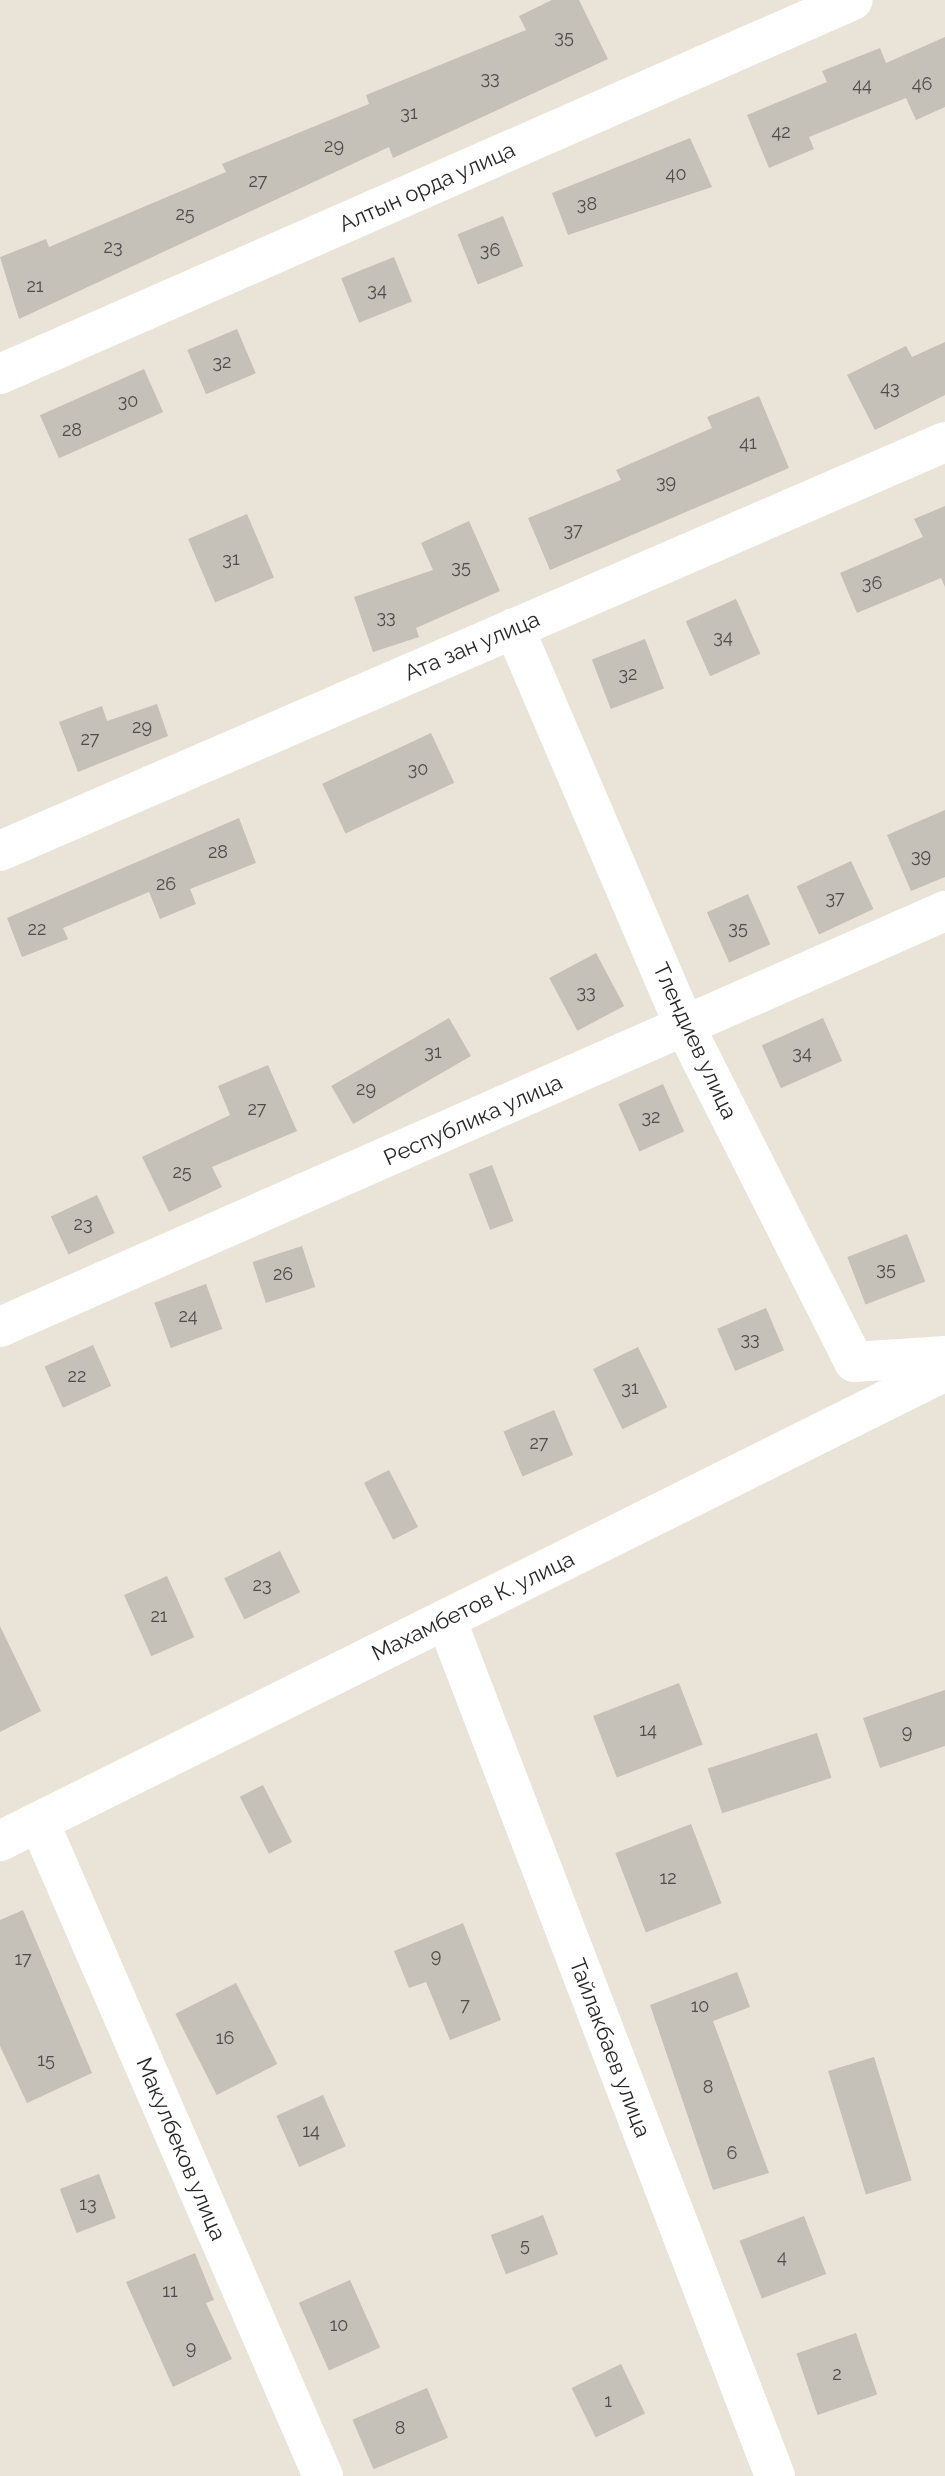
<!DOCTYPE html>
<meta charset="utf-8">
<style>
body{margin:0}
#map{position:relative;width:945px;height:2476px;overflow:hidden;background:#eae3d8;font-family:Raleway,sans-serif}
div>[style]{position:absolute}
.building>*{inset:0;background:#c5c0b8;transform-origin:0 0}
.minor>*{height:40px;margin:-20px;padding:0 20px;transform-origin:20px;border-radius:20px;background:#fff}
span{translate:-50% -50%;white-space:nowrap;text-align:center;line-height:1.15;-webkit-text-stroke:8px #fff;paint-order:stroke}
.number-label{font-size:18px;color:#4e4d4b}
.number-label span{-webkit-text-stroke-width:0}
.street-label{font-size:22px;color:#272727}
</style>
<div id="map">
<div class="building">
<div style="clip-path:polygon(552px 0,579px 0,608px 59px,393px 158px,389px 147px,19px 319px,0 257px,46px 239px,49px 247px,226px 172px,222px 164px,369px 104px,366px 95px,526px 30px,519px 16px)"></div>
<div style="clip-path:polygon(945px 37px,945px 107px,916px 120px,906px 98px,809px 137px,814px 149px,769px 168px,747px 115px,827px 82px,822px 71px,880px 48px,886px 63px)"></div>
<div style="clip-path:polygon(690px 138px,712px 187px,568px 235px,552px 193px)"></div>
<div style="left:503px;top:216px;width:54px;height:49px;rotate:68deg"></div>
<div style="left:394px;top:257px;width:48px;height:57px;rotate:68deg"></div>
<div style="left:237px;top:329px;width:48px;height:54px;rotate:67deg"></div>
<div style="clip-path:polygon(945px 342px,945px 395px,875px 430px,847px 375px,906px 346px,912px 357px)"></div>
<div style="left:144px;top:369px;width:47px;height:114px;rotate:66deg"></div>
<div style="clip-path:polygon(759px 396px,789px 468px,550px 570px,528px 518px,621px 480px,616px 470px,712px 428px,707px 417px)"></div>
<div style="clip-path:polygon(945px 506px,945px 587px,941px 578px,857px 613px,840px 573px,923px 537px,914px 519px)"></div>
<div style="left:247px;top:514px;width:69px;height:64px;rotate:67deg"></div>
<div style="clip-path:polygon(469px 521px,500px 591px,416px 628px,419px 637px,373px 652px,354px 597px,433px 570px,421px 543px)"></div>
<div style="left:736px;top:599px;width:60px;height:55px;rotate:66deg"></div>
<div style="left:645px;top:639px;width:53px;height:57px;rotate:69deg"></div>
<div style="clip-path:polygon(157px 704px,168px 736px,78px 772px,59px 722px,102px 706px,107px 721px)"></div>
<div style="left:431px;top:733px;width:55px;height:120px;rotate:65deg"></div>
<div style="clip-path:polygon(945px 810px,945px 877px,911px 891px,887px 835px)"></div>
<div style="clip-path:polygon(239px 818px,256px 863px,190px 889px,196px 904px,160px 919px,149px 892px,63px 928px,68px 939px,22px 957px,7px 918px)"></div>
<div style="left:851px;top:861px;width:53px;height:60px;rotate:65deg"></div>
<div style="left:748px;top:894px;width:55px;height:45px;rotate:66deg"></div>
<div style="left:596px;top:953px;width:60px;height:53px;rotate:62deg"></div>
<div style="left:449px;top:1018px;width:44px;height:136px;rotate:60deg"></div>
<div style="left:823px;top:1018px;width:47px;height:67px;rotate:66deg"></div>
<div style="clip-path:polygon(268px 1065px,297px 1131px,212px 1167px,222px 1187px,169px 1212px,142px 1157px,230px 1115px,218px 1086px)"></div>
<div style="left:663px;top:1084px;width:52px;height:49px;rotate:66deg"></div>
<div style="left:492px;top:1165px;width:60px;height:25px;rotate:69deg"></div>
<div style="left:97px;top:1195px;width:42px;height:51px;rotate:65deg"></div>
<div style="left:907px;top:1234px;width:51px;height:64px;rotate:69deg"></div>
<div style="left:302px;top:1246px;width:43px;height:52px;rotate:72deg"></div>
<div style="left:206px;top:1284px;width:48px;height:55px;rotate:70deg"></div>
<div style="left:766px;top:1308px;width:46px;height:53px;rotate:67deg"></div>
<div style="left:93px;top:1345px;width:45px;height:53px;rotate:66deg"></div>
<div style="left:638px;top:1347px;width:67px;height:50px;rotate:64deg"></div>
<div style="left:554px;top:1410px;width:49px;height:55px;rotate:67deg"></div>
<div style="left:389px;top:1470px;width:64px;height:28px;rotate:63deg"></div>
<div style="left:280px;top:1551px;width:46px;height:62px;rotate:64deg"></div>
<div style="left:167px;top:1576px;width:67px;height:47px;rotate:66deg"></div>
<div style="clip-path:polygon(0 1626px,41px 1711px,0 1732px)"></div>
<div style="left:679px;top:1683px;width:66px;height:92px;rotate:69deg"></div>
<div style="clip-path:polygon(945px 1690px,945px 1746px,880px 1768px,863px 1718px)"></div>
<div style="left:817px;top:1733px;width:47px;height:115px;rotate:72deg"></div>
<div style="left:263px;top:1785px;width:64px;height:26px;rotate:63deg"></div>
<div style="left:691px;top:1824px;width:85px;height:81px;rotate:69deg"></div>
<div style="clip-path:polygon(23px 1910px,92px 2073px,27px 2103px,0 2046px,0 1920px)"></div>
<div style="clip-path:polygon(463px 1923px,501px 2020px,450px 2040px,426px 1982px,409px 1988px,394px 1951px)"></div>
<div style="clip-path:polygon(737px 1972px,750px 2007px,713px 2021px,769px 2173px,713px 2190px,650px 2005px)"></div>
<div style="left:236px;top:1983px;width:91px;height:68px;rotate:63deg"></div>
<div style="left:874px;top:2057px;width:129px;height:48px;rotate:73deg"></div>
<div style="left:323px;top:2095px;width:56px;height:51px;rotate:66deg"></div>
<div style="left:99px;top:2174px;width:47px;height:42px;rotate:69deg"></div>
<div style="left:543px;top:2215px;width:42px;height:56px;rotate:69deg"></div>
<div style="left:804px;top:2216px;width:62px;height:69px;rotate:69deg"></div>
<div style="clip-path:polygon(195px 2253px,214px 2300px,206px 2303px,232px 2359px,173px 2387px,126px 2282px)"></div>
<div style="left:350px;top:2280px;width:74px;height:56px;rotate:66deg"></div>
<div style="left:856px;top:2333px;width:65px;height:63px;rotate:71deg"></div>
<div style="left:621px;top:2364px;width:55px;height:55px;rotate:64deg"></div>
<div style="left:427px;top:2388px;width:54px;height:81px;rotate:67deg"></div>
</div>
<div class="minor">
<div style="left:0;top:374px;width:931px;rotate:-23.68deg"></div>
<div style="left:514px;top:628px;width:434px;rotate:66.8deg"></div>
<div style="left:685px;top:1027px;width:375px;rotate:63.2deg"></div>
<div style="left:854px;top:1362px;width:91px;rotate:-3.8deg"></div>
<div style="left:0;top:851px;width:1030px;rotate:-23.4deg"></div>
<div style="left:0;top:1327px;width:1033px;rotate:-23.76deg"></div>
<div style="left:446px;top:1619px;width:918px;rotate:69deg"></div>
<div style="left:39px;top:1822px;width:713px;rotate:66.53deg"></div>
<div style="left:0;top:1841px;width:1055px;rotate:-26.44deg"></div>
</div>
<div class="number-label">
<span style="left:564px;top:37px">35</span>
<span style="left:490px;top:78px">33</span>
<span style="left:922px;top:84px">46</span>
<span style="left:862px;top:85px">44</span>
<span style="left:409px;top:113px">31</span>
<span style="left:781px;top:132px">42</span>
<span style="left:334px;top:146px">29</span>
<span style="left:676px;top:174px">40</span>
<span style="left:258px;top:181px">27</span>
<span style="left:587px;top:204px">38</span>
<span style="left:185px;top:214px">25</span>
<span style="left:113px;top:247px">23</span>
<span style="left:490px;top:250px">36</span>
<span style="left:35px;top:286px">21</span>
<span style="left:377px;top:290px">34</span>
<span style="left:222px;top:362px">32</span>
<span style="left:890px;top:388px">43</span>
<span style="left:128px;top:401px">30</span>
<span style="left:72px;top:430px">28</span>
<span style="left:748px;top:443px">41</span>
<span style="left:666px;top:482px">39</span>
<span style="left:573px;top:530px">37</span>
<span style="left:231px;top:559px">31</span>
<span style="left:461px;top:567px">35</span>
<span style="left:872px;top:583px">36</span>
<span style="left:386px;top:617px">33</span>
<span style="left:723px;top:637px">34</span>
<span style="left:628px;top:674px">32</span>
<span style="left:142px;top:727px">29</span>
<span style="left:90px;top:739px">27</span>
<span style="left:418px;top:769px">30</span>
<span style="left:218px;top:852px">28</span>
<span style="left:921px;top:856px">39</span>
<span style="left:166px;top:884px">26</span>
<span style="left:835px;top:898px">37</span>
<span style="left:738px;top:928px">35</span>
<span style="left:37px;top:929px">22</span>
<span style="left:586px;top:992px">33</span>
<span style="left:433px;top:1052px">31</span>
<span style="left:802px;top:1053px">34</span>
<span style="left:366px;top:1089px">29</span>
<span style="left:257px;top:1109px">27</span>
<span style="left:651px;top:1117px">32</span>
<span style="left:182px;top:1172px">25</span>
<span style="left:83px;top:1224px">23</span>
<span style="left:886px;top:1269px">35</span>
<span style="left:283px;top:1274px">26</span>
<span style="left:188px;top:1316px">24</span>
<span style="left:750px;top:1339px">33</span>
<span style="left:77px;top:1376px">22</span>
<span style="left:630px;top:1388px">31</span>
<span style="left:539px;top:1443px">27</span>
<span style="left:262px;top:1585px">23</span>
<span style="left:159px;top:1616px">21</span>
<span style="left:648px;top:1730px">14</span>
<span style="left:907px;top:1732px">9</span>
<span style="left:668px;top:1878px">12</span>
<span style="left:436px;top:1956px">9</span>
<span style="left:23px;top:1959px">17</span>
<span style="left:465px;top:2005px">7</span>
<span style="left:700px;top:2006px">10</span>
<span style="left:225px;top:2038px">16</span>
<span style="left:46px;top:2060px">15</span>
<span style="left:708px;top:2087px">8</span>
<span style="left:311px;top:2131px">14</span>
<span style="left:732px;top:2153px">6</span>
<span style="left:88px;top:2204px">13</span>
<span style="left:525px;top:2245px">5</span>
<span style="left:782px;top:2257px">4</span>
<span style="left:170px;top:2291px">11</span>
<span style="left:339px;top:2325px">10</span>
<span style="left:191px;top:2348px">9</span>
<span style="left:837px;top:2374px">2</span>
<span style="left:608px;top:2401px">1</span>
<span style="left:400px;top:2428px">8</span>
</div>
<div class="street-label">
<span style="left:427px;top:187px;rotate:-24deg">Алтын орда улица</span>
<span style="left:472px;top:646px;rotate:-23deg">Ата зан улица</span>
<span style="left:695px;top:1041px;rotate:65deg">Тлендиев улица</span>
<span style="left:473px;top:1120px;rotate:-24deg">Республика улица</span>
<span style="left:473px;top:1606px;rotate:-26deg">Махамбетов К. улица</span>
<span style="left:610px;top:2048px;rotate:69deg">Тайлакбаев улица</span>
<span style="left:181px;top:2149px;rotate:67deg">Макулбеков улица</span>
</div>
</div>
